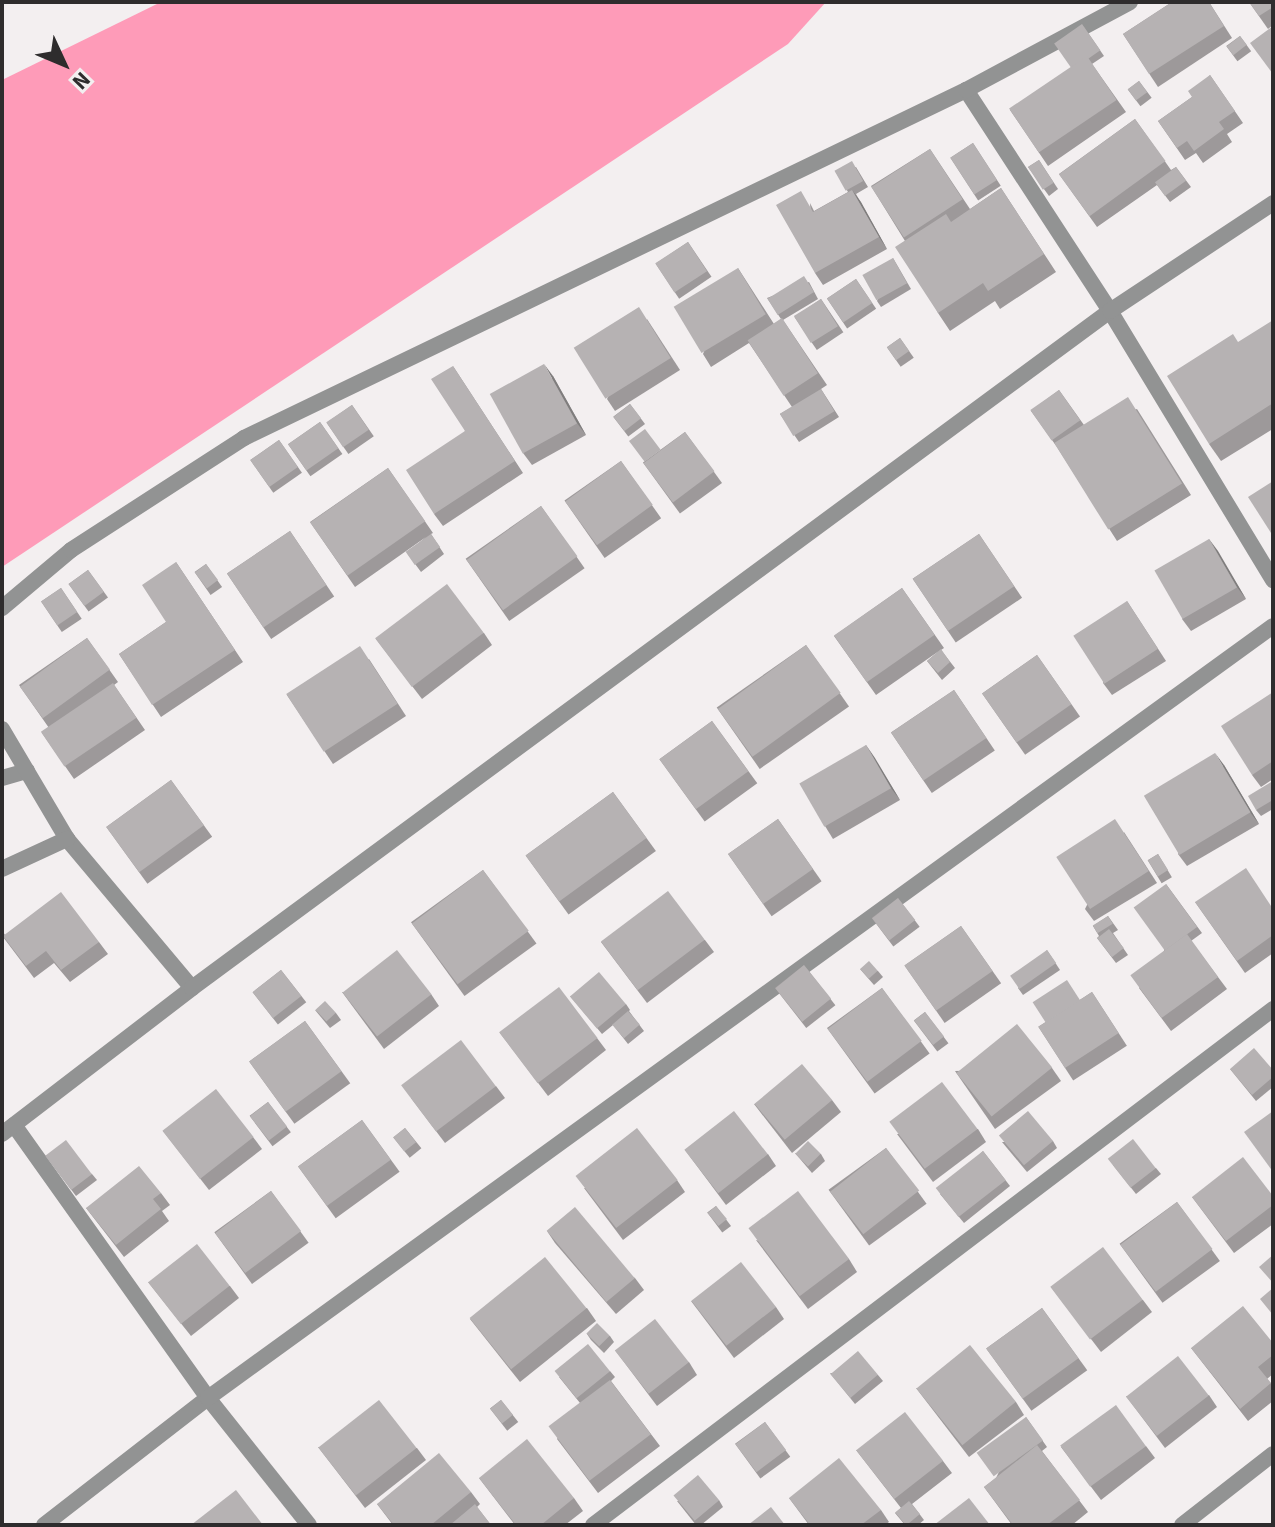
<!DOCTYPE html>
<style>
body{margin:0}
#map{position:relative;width:1275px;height:1527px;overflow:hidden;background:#f3eff0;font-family:"Source Sans 3",sans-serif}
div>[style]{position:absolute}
.forest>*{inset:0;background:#fe9bb8}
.service>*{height:16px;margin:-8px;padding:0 8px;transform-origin:8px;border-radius:8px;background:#929393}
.minor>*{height:16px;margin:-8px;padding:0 8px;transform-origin:8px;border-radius:8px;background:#929393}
.tertiary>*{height:16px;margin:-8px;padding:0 8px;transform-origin:8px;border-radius:8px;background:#929393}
.wall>*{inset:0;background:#9d999a;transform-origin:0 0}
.shaded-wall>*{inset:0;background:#7f7d7d}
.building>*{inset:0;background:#b6b2b3;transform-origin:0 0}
span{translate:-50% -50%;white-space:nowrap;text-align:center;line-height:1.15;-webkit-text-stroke:6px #f3eff0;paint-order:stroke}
.frame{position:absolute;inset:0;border:4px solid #2e2c2d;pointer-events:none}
.north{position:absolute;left:24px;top:24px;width:80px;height:80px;-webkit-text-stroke:6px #f3eff0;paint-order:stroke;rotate:134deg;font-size:22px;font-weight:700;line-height:32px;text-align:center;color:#2e2c2d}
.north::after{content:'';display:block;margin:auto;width:28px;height:36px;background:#2e2c2d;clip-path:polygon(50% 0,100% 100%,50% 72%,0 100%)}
</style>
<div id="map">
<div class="forest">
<div style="clip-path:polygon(161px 2px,826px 2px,788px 44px,2px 567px,2px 80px)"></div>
</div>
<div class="service">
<div style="left:2px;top:778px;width:26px;rotate:-16deg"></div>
</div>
<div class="minor">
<div style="left:966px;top:90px;width:264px;rotate:56.9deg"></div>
<div style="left:1110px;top:311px;width:315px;rotate:58.8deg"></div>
<div style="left:2px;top:608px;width:90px;rotate:-40deg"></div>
<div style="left:71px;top:550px;width:206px;rotate:-32.9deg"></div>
<div style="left:244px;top:438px;width:801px;rotate:-25.73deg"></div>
<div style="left:966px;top:90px;width:186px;rotate:-28.2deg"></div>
<div style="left:2px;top:729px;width:128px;rotate:59.4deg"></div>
<div style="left:67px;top:839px;width:194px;rotate:50deg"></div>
<div style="left:2px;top:869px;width:72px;rotate:-24.8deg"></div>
<div style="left:14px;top:1125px;width:335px;rotate:54.6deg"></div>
<div style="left:208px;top:1398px;width:162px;rotate:51.5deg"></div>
<div style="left:44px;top:1525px;width:207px;rotate:-37.8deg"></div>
<div style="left:208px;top:1398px;width:1315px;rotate:-35.94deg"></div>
<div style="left:593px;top:1525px;width:854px;rotate:-37.19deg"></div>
<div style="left:1182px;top:1525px;width:115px;rotate:-38deg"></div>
</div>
<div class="tertiary">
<div style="left:2px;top:1134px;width:240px;rotate:-37.5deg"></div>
<div style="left:192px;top:988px;width:1141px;rotate:-36.41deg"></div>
<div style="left:1110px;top:311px;width:196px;rotate:-33.5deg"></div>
</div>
<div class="wall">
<div style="clip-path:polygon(1172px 2px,1209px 2px,1232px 38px,1158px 87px,1123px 34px)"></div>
<div style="clip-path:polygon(1249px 2px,1273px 2px,1273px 25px,1268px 29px)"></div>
<div style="clip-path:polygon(1082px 24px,1104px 56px,1092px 64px,1126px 112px,1048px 166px,1010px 110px,1071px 68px)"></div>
<div style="left:1240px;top:36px;width:19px;height:17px;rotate:54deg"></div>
<div style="clip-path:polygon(1210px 75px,1243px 123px,1227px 134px,1232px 142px,1203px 163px,1196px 153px,1185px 160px,1158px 121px,1192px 97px)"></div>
<div style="left:1139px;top:81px;width:21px;height:14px;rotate:53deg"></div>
<div style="clip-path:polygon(1135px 119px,1171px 170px,1176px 167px,1191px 187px,1170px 202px,1157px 185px,1097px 227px,1059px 174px)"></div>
<div style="left:973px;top:143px;width:51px;height:27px;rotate:57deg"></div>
<div style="clip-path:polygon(930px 149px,970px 209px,1001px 188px,1056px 272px,1000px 309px,995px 301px,950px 331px,938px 313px,905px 241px,871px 186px)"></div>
<div style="clip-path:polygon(1039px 160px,1058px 189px,1049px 196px,1028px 167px)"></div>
<div style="clip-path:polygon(856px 167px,868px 187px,856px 194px,887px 249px,823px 285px,815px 273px,810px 203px,814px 211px,848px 192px,835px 171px)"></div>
<div style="left:688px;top:242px;width:42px;height:39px;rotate:56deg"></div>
<div style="clip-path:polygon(893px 258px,911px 289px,881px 307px,877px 301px)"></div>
<div style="clip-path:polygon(738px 268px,774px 324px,781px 319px,767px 298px,809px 282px,818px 299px,783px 320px,827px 385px,821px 389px,839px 417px,799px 442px,780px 414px,792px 407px,749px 343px,711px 367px,703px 354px)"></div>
<div style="left:856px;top:279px;width:36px;height:35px;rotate:56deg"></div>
<div style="left:821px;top:299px;width:40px;height:32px;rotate:56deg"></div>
<div style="clip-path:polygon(647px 319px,680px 370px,615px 411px,607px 399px)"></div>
<div style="clip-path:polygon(1273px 320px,1273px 429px,1221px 461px,1209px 444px)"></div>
<div style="left:900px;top:338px;width:24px;height:16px;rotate:55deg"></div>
<div style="clip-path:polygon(453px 366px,523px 473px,443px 526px,434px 514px,465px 431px)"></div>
<div style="clip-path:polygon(553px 376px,586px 435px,532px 465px,523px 453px)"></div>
<div style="clip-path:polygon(1059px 390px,1084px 425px,1137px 409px,1191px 495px,1117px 541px,1057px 447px,1031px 411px)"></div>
<div style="left:630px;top:404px;width:25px;height:21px;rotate:53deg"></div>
<div style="left:352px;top:405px;width:38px;height:31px;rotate:55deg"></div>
<div style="left:320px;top:422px;width:39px;height:39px;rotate:55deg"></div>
<div style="left:685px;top:432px;width:63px;height:52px;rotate:54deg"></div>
<div style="left:279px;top:440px;width:40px;height:35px;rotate:55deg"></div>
<div style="left:621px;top:461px;width:70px;height:69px;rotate:55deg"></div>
<div style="clip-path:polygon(388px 468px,433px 533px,431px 534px,444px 554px,421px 572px,407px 553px,426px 537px,355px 587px,310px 522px)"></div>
<div style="left:541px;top:506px;width:76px;height:92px;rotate:55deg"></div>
<div style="left:290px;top:531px;width:79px;height:76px;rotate:56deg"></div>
<div style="left:979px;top:534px;width:77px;height:80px;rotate:56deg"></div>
<div style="clip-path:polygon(1209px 539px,1246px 599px,1191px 631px,1182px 619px)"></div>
<div style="clip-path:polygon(176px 562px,243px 662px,161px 717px,119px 654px,166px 622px)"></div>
<div style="left:206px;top:564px;width:28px;height:14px;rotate:55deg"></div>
<div style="left:88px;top:570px;width:34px;height:24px;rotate:54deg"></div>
<div style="left:61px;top:588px;width:37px;height:24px;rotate:56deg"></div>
<div style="clip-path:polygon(902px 588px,944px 648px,941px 650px,955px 668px,942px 680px,927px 661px,939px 651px,876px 695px,834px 636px)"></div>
<div style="clip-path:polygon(1127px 601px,1166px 661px,1112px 695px,1103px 683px)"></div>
<div style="clip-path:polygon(484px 633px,492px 645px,422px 699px,376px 639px)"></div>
<div style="clip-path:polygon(87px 638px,118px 682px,114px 685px,145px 730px,74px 779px,42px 733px,49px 728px,19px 685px)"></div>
<div style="left:806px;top:645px;width:75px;height:109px;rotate:55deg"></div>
<div style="left:1037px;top:655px;width:75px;height:67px;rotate:55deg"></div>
<div style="clip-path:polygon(369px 659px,406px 716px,333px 764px,287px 695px)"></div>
<div style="left:954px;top:690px;width:73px;height:76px;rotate:56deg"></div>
<div style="clip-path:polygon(1273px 692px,1273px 779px,1261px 787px,1252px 775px)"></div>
<div style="left:712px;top:721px;width:77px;height:65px;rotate:54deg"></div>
<div style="clip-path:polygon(866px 745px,900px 800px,833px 839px,825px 826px)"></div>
<div style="clip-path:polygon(1224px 765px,1259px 824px,1187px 866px,1178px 854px)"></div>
<div style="left:171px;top:780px;width:70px;height:80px;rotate:54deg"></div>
<div style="clip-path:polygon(1273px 781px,1273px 809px,1261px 816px,1256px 810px)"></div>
<div style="left:613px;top:792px;width:73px;height:108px;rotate:54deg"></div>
<div style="left:778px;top:819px;width:76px;height:61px;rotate:55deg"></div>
<div style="clip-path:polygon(1124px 832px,1157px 883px,1094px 921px,1085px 909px)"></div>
<div style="left:1158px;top:854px;width:27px;height:12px;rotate:59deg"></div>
<div style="left:483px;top:870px;width:91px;height:89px;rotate:54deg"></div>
<div style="clip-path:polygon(1166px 884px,1202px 933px,1191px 941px,1227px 989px,1171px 1031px,1139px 988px,1164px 951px)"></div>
<div style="left:898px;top:898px;width:36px;height:33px;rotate:53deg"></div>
<div style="clip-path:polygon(1195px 902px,1273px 908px,1273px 953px,1245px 973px)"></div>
<div style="clip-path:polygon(1108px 916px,1118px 930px,1113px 933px,1128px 955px,1116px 963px,1097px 938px,1099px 936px,1093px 926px)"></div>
<div style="left:961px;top:926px;width:70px;height:69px;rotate:55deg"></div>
<div style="clip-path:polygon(2px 930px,5px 935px,99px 942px,108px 954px,70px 982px,54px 963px,34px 978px,3px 937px,2px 938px)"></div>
<div style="clip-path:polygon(705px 940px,714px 952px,647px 1003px,601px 942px)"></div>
<div style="clip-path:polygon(1047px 950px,1060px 970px,1023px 995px,1018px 988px)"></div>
<div style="left:804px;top:965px;width:51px;height:37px;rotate:52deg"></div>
<div style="clip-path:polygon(860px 969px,878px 971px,883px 977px,874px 985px)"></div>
<div style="left:281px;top:970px;width:41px;height:36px;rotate:52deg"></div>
<div style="left:882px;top:988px;width:81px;height:68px;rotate:54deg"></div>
<div style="clip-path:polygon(342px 992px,431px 994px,439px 1006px,384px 1049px)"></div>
<div style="left:1092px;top:992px;width:64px;height:64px;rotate:57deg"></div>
<div style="clip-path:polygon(570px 996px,626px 1004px,630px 1010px,629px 1011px,644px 1031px,628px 1044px,613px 1025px,602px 1034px)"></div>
<div style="clip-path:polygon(315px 1010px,336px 1013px,341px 1020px,330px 1028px)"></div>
<div style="left:925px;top:1012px;width:39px;height:14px;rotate:53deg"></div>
<div style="left:305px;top:1021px;width:77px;height:69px;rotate:54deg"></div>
<div style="clip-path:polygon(500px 1033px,597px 1038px,606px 1050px,548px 1096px)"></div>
<div style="clip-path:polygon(1052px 1068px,1061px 1081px,995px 1129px,955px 1071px)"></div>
<div style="clip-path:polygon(1230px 1069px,1273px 1070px,1273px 1087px,1256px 1101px)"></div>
<div style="clip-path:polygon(496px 1086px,505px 1098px,445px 1143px,411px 1098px)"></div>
<div style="clip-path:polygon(832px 1100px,841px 1112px,792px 1153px,754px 1104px)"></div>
<div style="left:268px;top:1102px;width:38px;height:23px;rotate:53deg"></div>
<div style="left:362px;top:1120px;width:64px;height:79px;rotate:54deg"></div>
<div style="left:405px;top:1128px;width:26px;height:15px;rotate:51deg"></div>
<div style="clip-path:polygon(978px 1129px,986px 1142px,933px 1182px,897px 1134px)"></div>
<div style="clip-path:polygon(163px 1131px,253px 1137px,262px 1149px,209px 1190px)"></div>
<div style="clip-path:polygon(1053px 1141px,1057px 1148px,1027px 1172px,1002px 1142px)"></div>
<div style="left:886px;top:1148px;width:69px;height:71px;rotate:54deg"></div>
<div style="clip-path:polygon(685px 1150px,768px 1154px,776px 1166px,726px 1205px)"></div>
<div style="clip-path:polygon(983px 1151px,1010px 1186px,964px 1223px,940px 1194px)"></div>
<div style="clip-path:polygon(795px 1153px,821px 1154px,825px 1161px,812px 1173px)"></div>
<div style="clip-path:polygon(45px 1155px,92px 1174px,97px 1180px,76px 1196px)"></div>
<div style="clip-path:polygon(1113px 1165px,1156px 1168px,1161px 1174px,1136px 1194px)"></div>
<div style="clip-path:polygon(677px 1180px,685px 1192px,623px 1240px,584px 1188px)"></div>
<div style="left:271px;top:1191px;width:64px;height:70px;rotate:54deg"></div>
<div style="clip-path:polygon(161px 1193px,170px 1205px,162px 1211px,169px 1221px,124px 1257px,86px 1208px)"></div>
<div style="clip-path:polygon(1273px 1196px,1273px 1224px,1234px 1253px,1192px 1197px)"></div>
<div style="left:1177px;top:1202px;width:73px;height:71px;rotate:54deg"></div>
<div style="left:716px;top:1206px;width:25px;height:11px;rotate:53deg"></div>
<div style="clip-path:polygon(547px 1231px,635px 1278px,644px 1290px,616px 1314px,555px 1243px)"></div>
<div style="clip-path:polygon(756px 1240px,849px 1259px,857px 1272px,808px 1309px)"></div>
<div style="clip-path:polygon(148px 1282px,230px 1286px,239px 1298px,191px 1336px)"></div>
<div style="clip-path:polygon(1051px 1287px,1143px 1300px,1152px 1312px,1101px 1352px)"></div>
<div style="clip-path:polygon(691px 1301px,776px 1307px,784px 1319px,734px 1358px)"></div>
<div style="clip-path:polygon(587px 1308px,596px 1321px,520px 1382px,470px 1319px)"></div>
<div style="left:1042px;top:1308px;width:77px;height:69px;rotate:54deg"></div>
<div style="clip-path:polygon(587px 1334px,610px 1336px,614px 1342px,604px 1353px,591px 1340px)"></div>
<div style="clip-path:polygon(1273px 1343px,1273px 1374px,1267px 1379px,1273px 1386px,1273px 1401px,1248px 1421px,1191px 1348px)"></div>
<div style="clip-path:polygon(615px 1350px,689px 1362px,697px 1375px,657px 1406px)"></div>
<div style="clip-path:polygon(610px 1371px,615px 1377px,611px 1381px,660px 1446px,598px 1493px,557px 1439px,580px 1403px,559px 1377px)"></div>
<div style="clip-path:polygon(830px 1373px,878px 1375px,883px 1381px,855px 1404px)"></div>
<div style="clip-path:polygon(916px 1388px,1016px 1402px,1024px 1415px,969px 1457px)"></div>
<div style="clip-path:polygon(1209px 1395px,1217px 1407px,1165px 1448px,1126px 1396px)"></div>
<div style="left:501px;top:1400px;width:28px;height:14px;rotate:52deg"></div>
<div style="clip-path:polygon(1026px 1417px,1047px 1447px,1042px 1451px,1088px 1512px,1072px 1525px,1012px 1525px,984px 1487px,996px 1478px)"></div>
<div style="left:765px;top:1422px;width:43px;height:37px;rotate:54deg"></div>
<div style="clip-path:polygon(1146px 1446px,1155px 1458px,1101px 1500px,1061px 1447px)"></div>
<div style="clip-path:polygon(318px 1447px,417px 1448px,426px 1460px,365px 1508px)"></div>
<div style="clip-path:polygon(856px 1450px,943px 1461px,952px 1473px,912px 1504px,924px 1520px,918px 1525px,905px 1525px,895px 1513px,901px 1508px)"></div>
<div style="clip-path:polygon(479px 1478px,574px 1498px,583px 1511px,565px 1525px,515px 1525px)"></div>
<div style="clip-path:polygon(471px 1492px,480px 1504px,477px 1507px,491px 1525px,393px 1525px,377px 1504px)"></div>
<div style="clip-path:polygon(789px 1498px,881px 1510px,889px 1522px,885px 1525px,809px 1525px)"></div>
<div style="clip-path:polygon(719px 1500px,723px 1507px,701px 1525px,696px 1525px,677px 1501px)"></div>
</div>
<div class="shaded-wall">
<div style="clip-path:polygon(852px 190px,861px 202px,887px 249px,879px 237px)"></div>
<div style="clip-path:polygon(544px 364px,553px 376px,586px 435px,577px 423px)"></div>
<div style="clip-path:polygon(1209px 539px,1218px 551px,1246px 599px,1237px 587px)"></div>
<div style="clip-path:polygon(866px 745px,875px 758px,900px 800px,891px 788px)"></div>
<div style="clip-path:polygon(1215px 753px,1224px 765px,1259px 824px,1250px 812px)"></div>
</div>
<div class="building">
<div style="clip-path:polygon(1172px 2px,1209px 2px,1224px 26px,1149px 74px,1123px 34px)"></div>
<div style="clip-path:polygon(1249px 2px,1273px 2px,1273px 7px,1259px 16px)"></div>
<div style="left:1082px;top:24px;width:32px;height:34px;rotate:55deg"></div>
<div style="clip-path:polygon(1273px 26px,1273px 74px,1250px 43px)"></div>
<div style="left:1240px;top:36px;width:11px;height:17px;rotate:52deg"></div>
<div style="left:1087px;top:56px;width:53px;height:94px;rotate:56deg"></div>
<div style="clip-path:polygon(1210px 75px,1235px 111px,1219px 122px,1224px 129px,1194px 151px,1187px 141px,1177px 148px,1158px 121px,1192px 97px,1188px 91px)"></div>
<div style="left:1139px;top:81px;width:14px;height:14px;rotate:54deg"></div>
<div style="left:1135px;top:119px;width:52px;height:94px;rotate:54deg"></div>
<div style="left:973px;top:143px;width:44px;height:27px;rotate:57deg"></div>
<div style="left:930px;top:149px;width:60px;height:70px;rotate:57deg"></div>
<div style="left:1039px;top:160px;width:27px;height:13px;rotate:57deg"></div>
<div style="left:852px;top:161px;width:23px;height:20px;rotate:61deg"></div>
<div style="left:1176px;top:167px;width:17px;height:26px;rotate:54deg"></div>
<div style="clip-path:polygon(1001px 188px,1044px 254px,988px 291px,983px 283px,938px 313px,895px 247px,946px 214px,951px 222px)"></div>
<div style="clip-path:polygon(852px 190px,879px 237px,815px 273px,776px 205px,801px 191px,813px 212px)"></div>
<div style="left:688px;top:242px;width:35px;height:39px;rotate:57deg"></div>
<div style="left:893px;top:258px;width:29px;height:35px;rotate:61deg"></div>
<div style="left:738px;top:268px;width:54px;height:75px;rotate:59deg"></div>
<div style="left:804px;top:276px;width:19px;height:43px;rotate:58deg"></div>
<div style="left:856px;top:279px;width:29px;height:35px;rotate:56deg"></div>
<div style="left:821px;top:299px;width:32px;height:32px;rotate:58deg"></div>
<div style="left:639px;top:307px;width:60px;height:77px;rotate:58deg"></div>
<div style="left:782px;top:318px;width:66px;height:41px;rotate:57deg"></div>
<div style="clip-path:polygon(1273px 320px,1273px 403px,1209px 444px,1167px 376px,1233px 334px,1238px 342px)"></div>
<div style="left:900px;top:338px;width:16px;height:16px;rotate:55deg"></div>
<div style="left:544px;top:364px;width:68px;height:62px;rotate:61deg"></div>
<div style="clip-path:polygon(453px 366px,515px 461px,434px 514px,406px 470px,465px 431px,431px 379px)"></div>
<div style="left:821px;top:389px;width:26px;height:48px;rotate:59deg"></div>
<div style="left:1059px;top:390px;width:37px;height:35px;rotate:55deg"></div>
<div style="left:1128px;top:397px;width:102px;height:87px;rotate:58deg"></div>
<div style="left:630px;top:404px;width:18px;height:21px;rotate:52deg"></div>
<div style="left:352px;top:405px;width:30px;height:31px;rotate:56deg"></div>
<div style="left:320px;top:422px;width:32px;height:39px;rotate:55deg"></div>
<div style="left:645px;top:429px;width:26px;height:20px;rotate:53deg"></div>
<div style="left:685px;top:432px;width:49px;height:52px;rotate:53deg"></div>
<div style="left:279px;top:440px;width:33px;height:35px;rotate:55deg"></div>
<div style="left:621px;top:461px;width:54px;height:69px;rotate:54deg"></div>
<div style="left:388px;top:468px;width:65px;height:95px;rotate:55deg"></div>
<div style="clip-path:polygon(1273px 481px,1273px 536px,1248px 497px)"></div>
<div style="left:541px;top:506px;width:62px;height:92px;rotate:54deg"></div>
<div style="left:290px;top:531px;width:65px;height:76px;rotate:56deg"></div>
<div style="left:431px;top:534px;width:16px;height:31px;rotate:55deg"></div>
<div style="left:979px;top:534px;width:63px;height:80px;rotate:56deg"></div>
<div style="left:1209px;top:539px;width:56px;height:63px;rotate:60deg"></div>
<div style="clip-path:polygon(176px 562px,235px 650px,152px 705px,119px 654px,166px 622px,142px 585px)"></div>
<div style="left:206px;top:564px;width:20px;height:14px;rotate:53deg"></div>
<div style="left:88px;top:570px;width:27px;height:24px;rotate:54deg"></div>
<div style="left:447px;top:584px;width:61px;height:90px;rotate:53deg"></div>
<div style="left:61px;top:588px;width:29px;height:24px;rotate:56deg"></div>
<div style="left:902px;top:588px;width:57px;height:83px;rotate:55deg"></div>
<div style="left:1127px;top:601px;width:57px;height:64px;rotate:57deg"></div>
<div style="left:87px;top:638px;width:39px;height:83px;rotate:54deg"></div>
<div style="left:806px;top:645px;width:59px;height:109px;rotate:54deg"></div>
<div style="left:360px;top:646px;width:69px;height:88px;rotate:57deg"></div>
<div style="clip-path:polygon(941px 649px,950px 662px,938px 673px,927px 661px)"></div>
<div style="left:1037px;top:655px;width:60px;height:67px;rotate:55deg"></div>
<div style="left:113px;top:683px;width:42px;height:87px;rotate:56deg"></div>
<div style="left:954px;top:690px;width:58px;height:76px;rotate:56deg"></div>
<div style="clip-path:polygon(1273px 692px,1273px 761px,1252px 775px,1221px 726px)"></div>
<div style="left:712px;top:721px;width:62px;height:65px;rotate:54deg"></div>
<div style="left:866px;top:745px;width:50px;height:77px;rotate:60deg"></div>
<div style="left:1215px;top:753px;width:69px;height:83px;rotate:59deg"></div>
<div style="left:171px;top:780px;width:56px;height:80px;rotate:54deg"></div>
<div style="clip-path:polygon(1273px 781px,1273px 800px,1256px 810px,1248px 796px)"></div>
<div style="left:613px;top:792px;width:57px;height:108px;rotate:54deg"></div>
<div style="left:778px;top:819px;width:61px;height:61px;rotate:55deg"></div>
<div style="left:1115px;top:819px;width:62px;height:70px;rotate:57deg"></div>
<div style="left:1158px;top:854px;width:19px;height:12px;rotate:58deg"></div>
<div style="clip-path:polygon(1246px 868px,1273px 909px,1273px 935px,1237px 961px,1195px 902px)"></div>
<div style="left:483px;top:870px;width:76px;height:89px;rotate:53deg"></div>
<div style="left:1166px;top:884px;width:53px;height:40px;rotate:54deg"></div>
<div style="left:668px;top:891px;width:61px;height:84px;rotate:53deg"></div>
<div style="clip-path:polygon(61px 892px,99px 942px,61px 970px,46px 951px,26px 966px,3px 936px)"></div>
<div style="left:898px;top:898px;width:28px;height:33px;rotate:52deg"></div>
<div style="left:1108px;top:916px;width:9px;height:18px;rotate:58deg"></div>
<div style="left:961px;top:926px;width:55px;height:69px;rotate:55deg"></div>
<div style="left:1109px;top:929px;width:24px;height:15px;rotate:52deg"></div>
<div style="left:1187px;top:934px;width:53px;height:70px;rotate:54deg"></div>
<div style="left:397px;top:950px;width:56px;height:69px;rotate:52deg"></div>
<div style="left:1047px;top:950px;width:16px;height:45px;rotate:55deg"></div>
<div style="left:869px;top:961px;width:13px;height:12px;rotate:48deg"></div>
<div style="left:804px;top:965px;width:43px;height:37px;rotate:51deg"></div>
<div style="left:281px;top:970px;width:33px;height:36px;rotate:52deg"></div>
<div style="left:599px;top:972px;width:42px;height:38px;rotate:50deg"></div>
<div style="left:1067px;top:980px;width:24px;height:41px;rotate:57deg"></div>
<div style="left:559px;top:987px;width:64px;height:75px;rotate:53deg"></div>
<div style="left:882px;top:988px;width:66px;height:68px;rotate:53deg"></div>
<div style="left:1092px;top:992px;width:49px;height:64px;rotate:57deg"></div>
<div style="left:325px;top:1001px;width:16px;height:13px;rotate:47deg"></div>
<div style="left:628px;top:1011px;width:18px;height:21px;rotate:49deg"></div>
<div style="left:925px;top:1012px;width:31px;height:14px;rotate:52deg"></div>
<div style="left:305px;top:1021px;width:62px;height:69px;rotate:54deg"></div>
<div style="left:1017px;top:1024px;width:56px;height:78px;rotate:51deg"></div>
<div style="left:461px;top:1040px;width:58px;height:75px;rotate:53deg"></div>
<div style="clip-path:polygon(1254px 1048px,1273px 1070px,1273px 1077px,1252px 1095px,1230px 1069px)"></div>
<div style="left:802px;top:1064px;width:47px;height:62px;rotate:50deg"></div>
<div style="left:942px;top:1082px;width:59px;height:66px;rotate:53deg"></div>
<div style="left:216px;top:1089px;width:61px;height:68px;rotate:52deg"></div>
<div style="left:268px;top:1102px;width:31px;height:23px;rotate:52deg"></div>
<div style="left:734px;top:1111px;width:55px;height:63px;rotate:52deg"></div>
<div style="left:1028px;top:1111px;width:39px;height:38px;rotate:50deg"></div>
<div style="clip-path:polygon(1273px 1111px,1273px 1172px,1244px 1132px)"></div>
<div style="left:362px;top:1120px;width:49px;height:79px;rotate:54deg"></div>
<div style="left:405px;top:1128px;width:18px;height:15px;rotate:52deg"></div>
<div style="left:637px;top:1128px;width:66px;height:78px;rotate:52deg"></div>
<div style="left:1133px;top:1139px;width:37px;height:32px;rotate:52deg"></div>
<div style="left:66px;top:1140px;width:43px;height:26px;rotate:53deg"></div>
<div style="left:808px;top:1141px;width:18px;height:18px;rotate:45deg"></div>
<div style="left:886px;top:1148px;width:54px;height:71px;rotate:52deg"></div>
<div style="left:983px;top:1151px;width:37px;height:60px;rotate:52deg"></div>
<div style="clip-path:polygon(1243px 1157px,1273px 1196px,1273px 1205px,1226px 1241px,1192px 1197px)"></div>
<div style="clip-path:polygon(139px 1166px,161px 1193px,153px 1199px,161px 1209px,116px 1245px,86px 1208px)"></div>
<div style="left:271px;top:1191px;width:50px;height:70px;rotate:53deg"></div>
<div style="left:798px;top:1191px;width:85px;height:62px;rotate:53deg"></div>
<div style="left:1177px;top:1202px;width:59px;height:71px;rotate:53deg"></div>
<div style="left:716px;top:1206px;width:17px;height:11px;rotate:50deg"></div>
<div style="left:575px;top:1207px;width:93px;height:37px;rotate:50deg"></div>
<div style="left:197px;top:1244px;width:53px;height:62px;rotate:52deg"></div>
<div style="left:1103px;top:1247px;width:66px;height:66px;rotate:53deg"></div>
<div style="clip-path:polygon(1273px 1255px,1273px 1283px,1259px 1267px)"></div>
<div style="left:545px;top:1257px;width:66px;height:97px;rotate:51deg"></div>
<div style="left:741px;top:1262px;width:57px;height:63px;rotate:52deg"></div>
<div style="clip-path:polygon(1273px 1288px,1273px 1315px,1260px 1299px)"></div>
<div style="clip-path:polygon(1243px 1306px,1273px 1343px,1273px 1355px,1258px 1367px,1271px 1383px,1240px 1409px,1191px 1348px)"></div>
<div style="left:1042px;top:1308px;width:62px;height:69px;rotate:54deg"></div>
<div style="left:655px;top:1319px;width:55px;height:51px;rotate:52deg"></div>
<div style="left:597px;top:1323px;width:18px;height:15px;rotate:45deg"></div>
<div style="left:588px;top:1344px;width:35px;height:43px;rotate:51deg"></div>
<div style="left:970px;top:1345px;width:73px;height:69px;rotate:51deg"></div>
<div style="left:858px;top:1351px;width:31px;height:36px;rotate:50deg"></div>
<div style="left:1178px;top:1356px;width:50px;height:66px;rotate:52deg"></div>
<div style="left:610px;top:1380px;width:68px;height:77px;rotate:53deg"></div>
<div style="left:379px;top:1400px;width:61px;height:77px;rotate:52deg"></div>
<div style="left:501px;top:1400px;width:19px;height:14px;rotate:51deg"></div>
<div style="left:1116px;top:1405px;width:51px;height:69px;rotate:54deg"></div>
<div style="left:905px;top:1412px;width:62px;height:62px;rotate:52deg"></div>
<div style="left:1026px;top:1417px;width:29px;height:61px;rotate:54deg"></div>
<div style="left:765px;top:1422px;width:35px;height:37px;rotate:53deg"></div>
<div style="clip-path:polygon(527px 1439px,574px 1498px,541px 1525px,516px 1525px,479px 1478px)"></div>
<div style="clip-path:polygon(1037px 1445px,1080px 1500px,1047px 1525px,1013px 1525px,984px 1487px)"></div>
<div style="clip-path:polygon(439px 1453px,471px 1492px,431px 1525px,394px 1525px,377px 1504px)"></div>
<div style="clip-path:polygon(839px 1458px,881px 1510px,861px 1525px,810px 1525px,789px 1498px)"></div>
<div style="left:698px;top:1475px;width:33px;height:32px;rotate:50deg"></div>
<div style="clip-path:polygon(236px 1490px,263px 1525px,191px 1525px)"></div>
<div style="clip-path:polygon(969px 1498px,990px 1525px,934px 1525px)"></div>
<div style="left:909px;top:1501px;width:17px;height:18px;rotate:50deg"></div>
<div style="clip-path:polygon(475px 1504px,491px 1525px,450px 1525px)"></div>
<div style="clip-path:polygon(771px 1507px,785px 1525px,748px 1525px)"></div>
</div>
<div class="frame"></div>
<div class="north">N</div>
</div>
